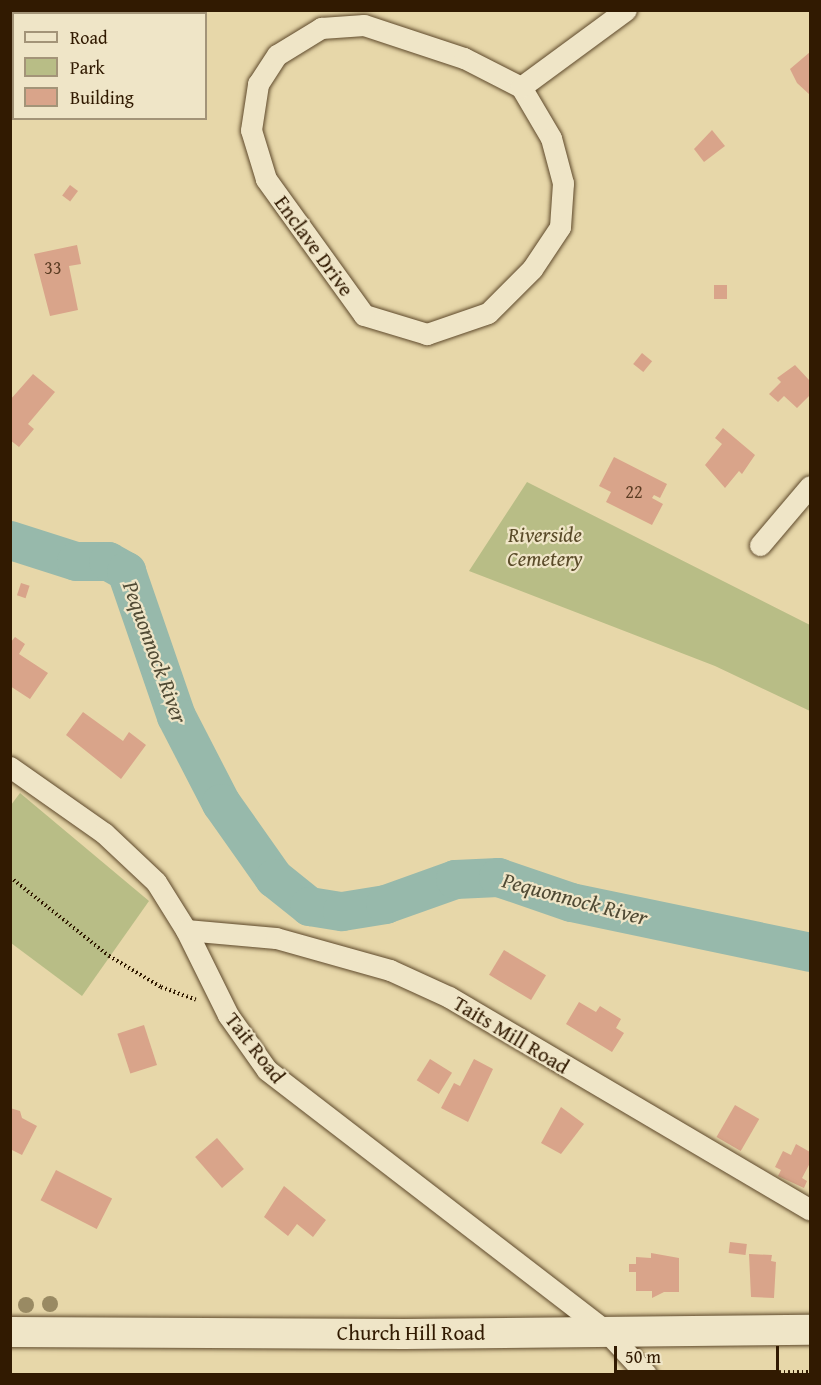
<!DOCTYPE html>
<style>
body{margin:0}
#map{position:relative;width:821px;height:1385px;overflow:hidden;background:#e7d7a9;font-family:"Gentium Book Plus",serif}
div>[style]{position:absolute}
.green>*{inset:0;background:#b8bd86}
.river>*{height:39px;margin:-19.5px;padding:0 19.5px;transform-origin:19.5px;border-radius:19.5px;background:#97b9ab}
.building>*{inset:0;background:#d9a48a;transform-origin:0 0}
.path>*{height:4px;margin-top:-2px;transform-origin:0;background:repeating-linear-gradient(90deg,#311a01 0 1.5px,transparent 0 4.5px)}
.roads{filter:drop-shadow(0 0 2px #5e492b) drop-shadow(0 0 2px #5e492b)}
.street>*{height:21px;margin:-10.5px;padding:0 10.5px;transform-origin:10.5px;border-radius:10.5px;background:#efe5c7}
.secondary>*{height:30px;margin:-15px;padding:0 15px;transform-origin:15px;border-radius:15px;background:#efe5c7}
.trees>*{width:16px;height:16px;margin:-8px;border-radius:50%;background:#998a63}
span{translate:-50% -50%;white-space:nowrap;text-align:center;line-height:1.15;-webkit-text-stroke:4.5px #efe5c7;paint-order:stroke}
.number-label{font-size:18px;color:#5b3c23}
.number-label span{-webkit-text-stroke-width:0}
.street-label{font-size:21px;color:#311a01}
.park-label{font-size:21px;color:#5a4b29;font-style:italic}
.water-label{font-size:22px;color:#504a34;font-style:italic}
.frame{position:absolute;inset:0;border:12px solid #311a01;pointer-events:none}
.legend{position:absolute;left:12px;top:12px;width:195px;height:108px;box-sizing:border-box;background:#efe5c7;border:2px solid #a39478;margin:0;padding:8px 10px;list-style:none;font-size:18px;color:#311a01}
.legend li{display:flex;align-items:center;gap:12px;height:30px}
.legend b{width:30px;border:2px solid #a39478}
.scale{position:absolute;left:614px;top:1346px;width:165px;height:27px;box-sizing:border-box;border:3px solid #311a01;border-top:0;padding-left:8px;font-size:18px;line-height:21px;white-space:nowrap;color:#311a01;-webkit-text-stroke:4px #efe5c7;paint-order:stroke}
</style>
<div id="map">
<div class="green">
<div style="clip-path:polygon(527px 482px,810px 625px,810px 711px,715px 666px,469px 571px)"></div>
<div style="clip-path:polygon(20px 793px,149px 901px,82px 996px,11px 943px,11px 805px)"></div>
</div>
<div class="river">
<div style="left:10px;top:540px;width:69px;rotate:17.7deg"></div>
<div style="left:76px;top:561px;width:32px"></div>
<div style="left:108px;top:561px;width:21px;rotate:29deg"></div>
<div style="left:126px;top:571px;width:153px;rotate:71deg"></div>
<div style="left:176px;top:716px;width:98px;rotate:62.7deg"></div>
<div style="left:221px;top:803px;width:92px;rotate:54.8deg"></div>
<div style="left:274px;top:878px;width:45px;rotate:38.7deg"></div>
<div style="left:309px;top:906px;width:33px;rotate:9deg"></div>
<div style="left:342px;top:911px;width:44px;rotate:-9.2deg"></div>
<div style="left:385px;top:904px;width:74px;rotate:-19.7deg"></div>
<div style="left:455px;top:879px;width:43px;rotate:-2.7deg"></div>
<div style="left:498px;top:877px;width:77px;rotate:18.9deg"></div>
<div style="left:571px;top:902px;width:244px;rotate:11.8deg"></div>
</div>
<div class="building">
<div style="clip-path:polygon(810px 52px,810px 95px,797px 83px,790px 69px)"></div>
<div style="clip-path:polygon(712px 130px,725px 146px,704px 162px,694px 149px)"></div>
<div style="left:70px;top:185px;width:10px;height:13px;rotate:37deg"></div>
<div style="clip-path:polygon(77px 245px,81px 264px,69px 266px,78px 310px,50px 316px,34px 254px)"></div>
<div style="left:714px;top:285px;width:13px;height:14px"></div>
<div style="left:642px;top:353px;width:13px;height:14px;rotate:39deg"></div>
<div style="clip-path:polygon(795px 365px,810px 381px,810px 395px,797px 408px,784px 396px,778px 402px,769px 394px,781px 382px,777px 378px)"></div>
<div style="clip-path:polygon(33px 374px,55px 392px,28px 424px,34px 429px,19px 447px,10px 440px,10px 400px)"></div>
<div style="clip-path:polygon(723px 428px,755px 455px,742px 474px,739px 471px,725px 488px,705px 465px,722px 444px,715px 438px)"></div>
<div style="clip-path:polygon(614px 457px,667px 484px,660px 498px,654px 495px,652px 498px,663px 504px,652px 525px,606px 502px,611px 492px,599px 486px)"></div>
<div style="left:21px;top:583px;width:9px;height:13px;rotate:18deg"></div>
<div style="clip-path:polygon(15px 637px,25px 644px,19px 654px,48px 673px,30px 699px,10px 686px,10px 643px)"></div>
<div style="clip-path:polygon(83px 712px,123px 741px,129px 732px,146px 745px,121px 779px,66px 735px)"></div>
<div style="left:504px;top:950px;width:49px;height:29px;rotate:31deg"></div>
<div style="clip-path:polygon(579px 1002px,596px 1012px,600px 1006px,621px 1019px,616px 1028px,624px 1033px,612px 1052px,566px 1024px)"></div>
<div style="left:144px;top:1025px;width:42px;height:28px;rotate:72deg"></div>
<div style="left:430px;top:1059px;width:26px;height:25px;rotate:32deg"></div>
<div style="clip-path:polygon(474px 1059px,493px 1069px,468px 1122px,441px 1108px,454px 1083px,460px 1086px)"></div>
<div style="left:735px;top:1105px;width:28px;height:37px;rotate:30deg"></div>
<div style="clip-path:polygon(561px 1107px,584px 1124px,561px 1154px,541px 1143px)"></div>
<div style="clip-path:polygon(10px 1108px,20px 1111px,22px 1118px,37px 1126px,22px 1155px,10px 1149px)"></div>
<div style="left:217px;top:1138px;width:41px;height:29px;rotate:49deg"></div>
<div style="clip-path:polygon(796px 1144px,810px 1152px,810px 1163px,802px 1178px,807px 1181px,804px 1188px,778px 1176px,781px 1170px,775px 1167px,783px 1151px,791px 1155px)"></div>
<div style="left:56px;top:1170px;width:63px;height:34px;rotate:27deg"></div>
<div style="clip-path:polygon(284px 1186px,326px 1220px,313px 1237px,297px 1224px,288px 1236px,264px 1217px)"></div>
<div style="left:730px;top:1242px;width:17px;height:11px;rotate:7deg"></div>
<div style="clip-path:polygon(651px 1253px,679px 1258px,679px 1292px,664px 1292px,652px 1298px,652px 1291px,636px 1291px,636px 1272px,629px 1272px,629px 1264px,636px 1264px,636px 1257px,651px 1258px)"></div>
<div style="clip-path:polygon(749px 1254px,772px 1255px,771px 1261px,776px 1262px,774px 1298px,751px 1297px)"></div>
</div>
<div class="path">
<div style="left:10px;top:877px;width:127px;rotate:38.6deg"></div>
<div style="left:109px;top:956px;width:61px;rotate:30.8deg"></div>
<div style="left:161px;top:987px;width:37px;rotate:20deg"></div>
<div style="left:667px;top:1373px;width:143px;rotate:-0.4deg"></div>
</div>
<div class="roads">
<div class="street">
<div style="left:364px;top:25px;width:105px;rotate:18.3deg"></div>
<div style="left:464px;top:58px;width:64px;rotate:27deg"></div>
<div style="left:521px;top:87px;width:59px;rotate:59.5deg"></div>
<div style="left:551px;top:138px;width:47px;rotate:75.1deg"></div>
<div style="left:563px;top:183px;width:44px;rotate:93.9deg"></div>
<div style="left:560px;top:227px;width:50px;rotate:123.7deg"></div>
<div style="left:532px;top:269px;width:62px;rotate:135deg"></div>
<div style="left:488px;top:313px;width:65px;rotate:161deg"></div>
<div style="left:427px;top:334px;width:66px;rotate:-163.2deg"></div>
<div style="left:364px;top:315px;width:168px;rotate:-125.8deg"></div>
<div style="left:266px;top:179px;width:51px;rotate:-107deg"></div>
<div style="left:251px;top:130px;width:47px;rotate:-81.3deg"></div>
<div style="left:258px;top:84px;width:35px;rotate:-57deg"></div>
<div style="left:277px;top:55px;width:52px;rotate:-31.5deg"></div>
<div style="left:321px;top:28px;width:43px;rotate:-4deg"></div>
<div style="left:521px;top:87px;width:130px;rotate:-36.3deg"></div>
<div style="left:760px;top:545px;width:77px;rotate:-49.7deg"></div>
<div style="left:10px;top:767px;width:115px;rotate:35.1deg"></div>
<div style="left:104px;top:833px;width:71px;rotate:43.3deg"></div>
<div style="left:156px;top:882px;width:57px;rotate:58deg"></div>
<div style="left:186px;top:930px;width:95px;rotate:63.7deg"></div>
<div style="left:228px;top:1015px;width:67px;rotate:54.7deg"></div>
<div style="left:267px;top:1070px;width:428px;rotate:37.6deg"></div>
<div style="left:606px;top:1331px;width:59px;rotate:47.1deg"></div>
<div style="left:186px;top:930px;width:90px;rotate:5.1deg"></div>
<div style="left:276px;top:938px;width:118px;rotate:15.7deg"></div>
<div style="left:390px;top:970px;width:65px;rotate:24.6deg"></div>
<div style="left:449px;top:997px;width:419px;rotate:30.5deg"></div>
</div>
<div class="secondary">
<div style="left:10px;top:1332px;width:394px;rotate:0.3deg"></div>
<div style="left:404px;top:1334px;width:406px;rotate:-0.6deg"></div>
</div>
</div>
<div class="trees">
<div style="left:50px;top:1304px"></div>
<div style="left:26px;top:1305px"></div>
</div>
<div class="number-label">
<span style="left:53px;top:268px">33</span>
<span style="left:634px;top:492px">22</span>
</div>
<div class="street-label">
<span style="left:314px;top:246px;rotate:54deg">Enclave Drive</span>
<span style="left:511px;top:1035px;rotate:31deg">Taits Mill Road</span>
<span style="left:255px;top:1048px;rotate:52deg">Tait Road</span>
<span style="left:411px;top:1333px">Church Hill Road</span>
</div>
<div class="park-label">
<span style="left:545px;top:547px">Riverside<br>Cemetery</span>
</div>
<div class="water-label">
<span style="left:155px;top:652px;rotate:70deg">Pequonnock River</span>
<span style="left:575px;top:899px;rotate:15deg">Pequonnock River</span>
</div>
<div class="frame"></div>
<ul class="legend">
<li><b style="height:8px;background:#efe5c7"></b>Road</li>
<li><b style="height:16px;background:#b8bd86"></b>Park</li>
<li><b style="height:16px;background:#d9a48a"></b>Building</li>
</ul>
<div class="scale">50 m</div>
</div>
